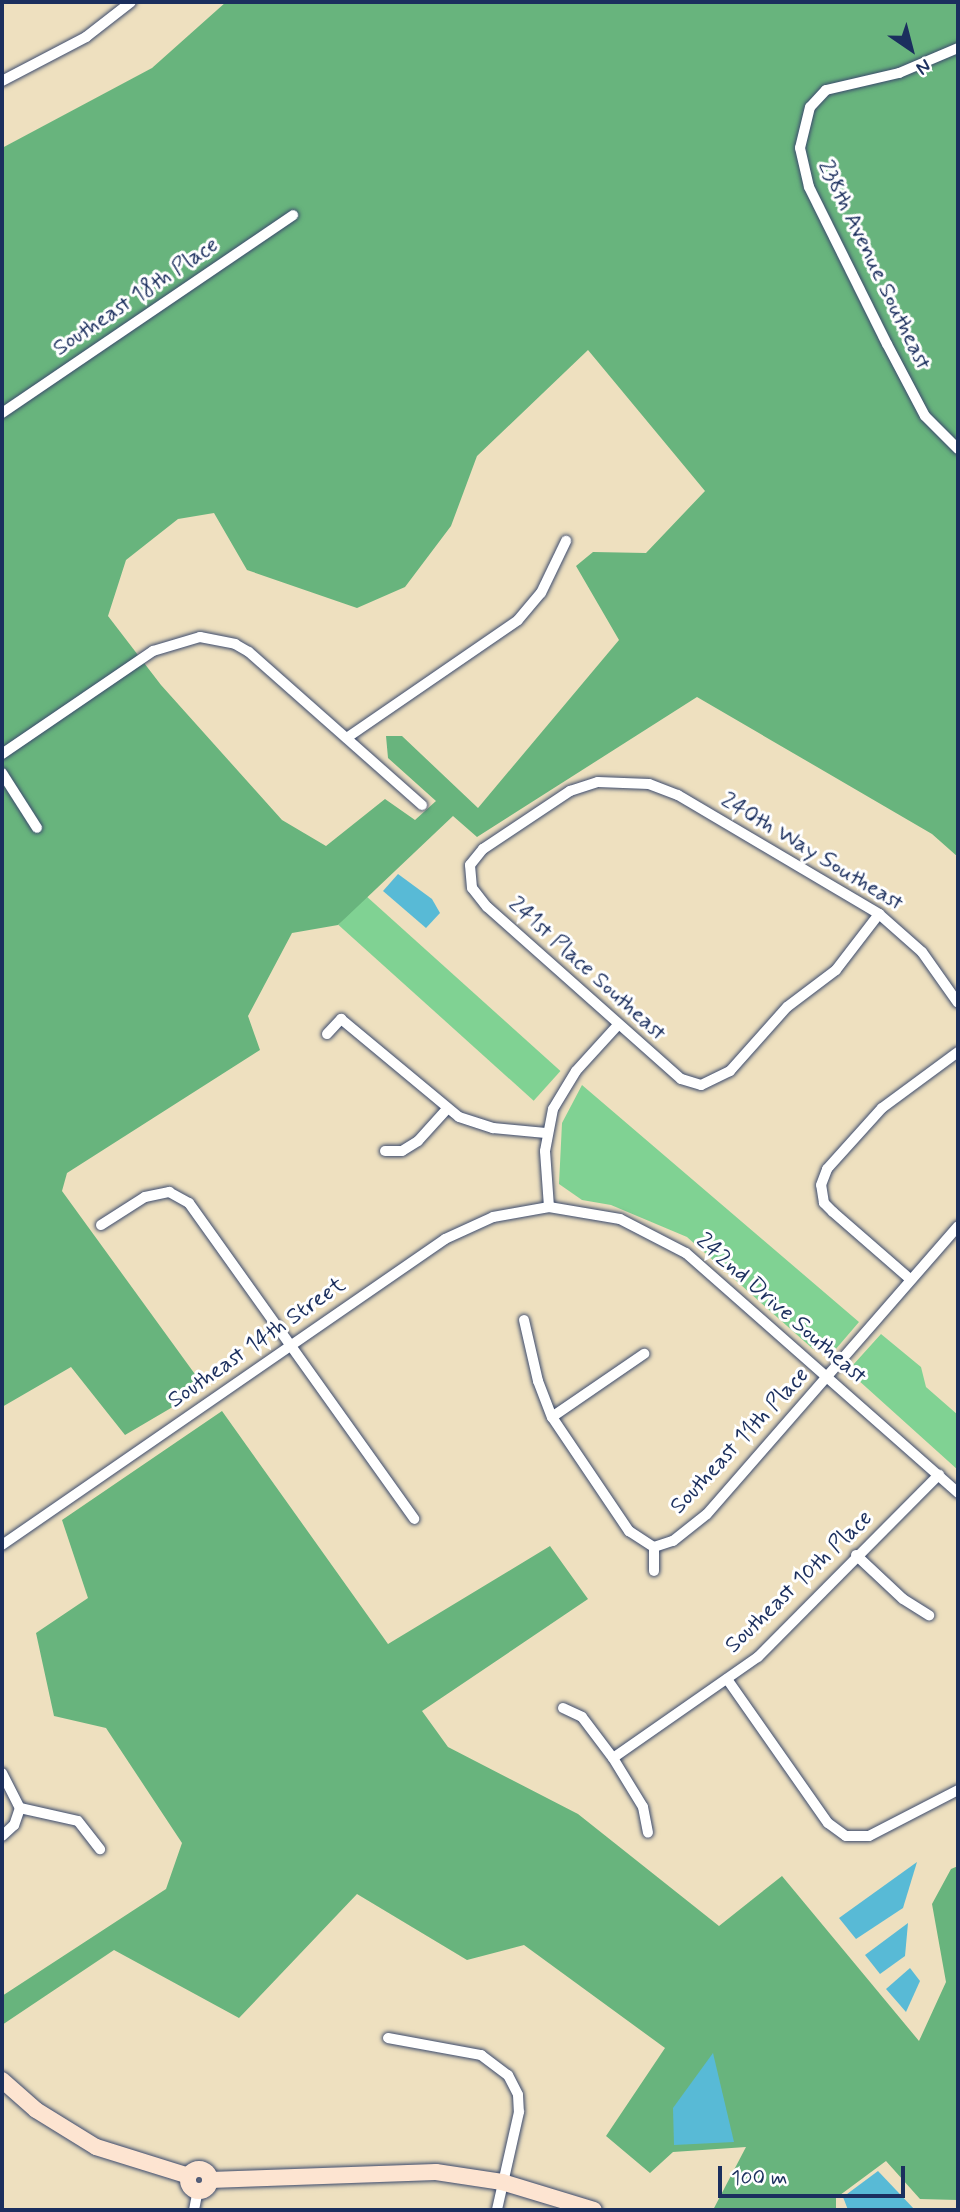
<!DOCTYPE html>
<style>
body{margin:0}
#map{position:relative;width:960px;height:2212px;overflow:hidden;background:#eee0bf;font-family:Mynerve,sans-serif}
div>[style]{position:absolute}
.green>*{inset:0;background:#80d293;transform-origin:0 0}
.forest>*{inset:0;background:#68b47d}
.water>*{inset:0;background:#58bad6}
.roads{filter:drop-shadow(0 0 2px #3b4a6d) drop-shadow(0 0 2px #3b4a6d)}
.street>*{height:10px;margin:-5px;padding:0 5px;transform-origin:5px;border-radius:5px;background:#fff}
.secondary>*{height:16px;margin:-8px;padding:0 8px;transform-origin:8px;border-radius:8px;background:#fde4d1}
.secondary>.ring{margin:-8px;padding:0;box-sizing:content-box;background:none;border:16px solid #fde4d1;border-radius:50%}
span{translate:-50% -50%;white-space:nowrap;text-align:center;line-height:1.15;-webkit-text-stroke:6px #fff;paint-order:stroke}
.street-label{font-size:23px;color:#1b2f5e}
.frame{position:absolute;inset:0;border:4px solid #1b2f5e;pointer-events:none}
.north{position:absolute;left:876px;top:14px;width:70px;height:70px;-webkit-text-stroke:5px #fff;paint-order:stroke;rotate:145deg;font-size:19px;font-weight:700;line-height:28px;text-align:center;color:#1b2f5e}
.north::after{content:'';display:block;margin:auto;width:24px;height:32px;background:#1b2f5e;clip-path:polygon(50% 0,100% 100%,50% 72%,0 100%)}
.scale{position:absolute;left:718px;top:2166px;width:187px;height:32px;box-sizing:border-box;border:4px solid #1b2f5e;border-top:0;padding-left:9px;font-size:21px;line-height:24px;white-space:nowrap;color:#1b2f5e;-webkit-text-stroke:5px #fff;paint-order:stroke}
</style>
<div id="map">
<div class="green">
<div style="left:365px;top:895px;width:263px;height:40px;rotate:42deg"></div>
<div style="clip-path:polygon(582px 1085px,859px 1322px,835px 1350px,813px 1349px,687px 1237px,611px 1205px,582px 1200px,559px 1184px,562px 1123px)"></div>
<div style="clip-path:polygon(881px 1334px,921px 1367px,926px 1387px,958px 1415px,958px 1470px,857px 1379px,853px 1365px)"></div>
</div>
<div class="forest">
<div style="clip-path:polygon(evenodd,226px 2px,958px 2px,958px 857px,932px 834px,697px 697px,477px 837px,453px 816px,338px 925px,292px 933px,248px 1016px,260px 1050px,67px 1173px,62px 1191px,205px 1388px,125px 1435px,71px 1367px,2px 1407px,2px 148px,152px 68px,226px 2px,588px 350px,705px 491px,646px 553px,593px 552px,576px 566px,619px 640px,478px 808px,402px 736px,386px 736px,388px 758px,436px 801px,415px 820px,385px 799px,326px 846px,282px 820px,161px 685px,108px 616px,126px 560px,178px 519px,214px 513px,247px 570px,357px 608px,405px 587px,451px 526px,477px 456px,588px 350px)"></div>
<div style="clip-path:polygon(222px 1411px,388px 1644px,550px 1546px,588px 1599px,422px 1711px,448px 1747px,578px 1814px,719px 1926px,782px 1876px,919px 2041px,946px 1982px,932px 1904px,951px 1869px,958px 1866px,958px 2200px,920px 2199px,886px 2161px,836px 2198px,836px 2210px,713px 2210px,746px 2147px,673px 2152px,650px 2173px,606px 2136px,665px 2048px,524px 1945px,467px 1960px,357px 1894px,239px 2018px,114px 1950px,2px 2025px,2px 1996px,166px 1889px,182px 1843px,106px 1728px,54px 1716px,36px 1633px,88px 1598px,62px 1520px)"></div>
</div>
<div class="water">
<div style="clip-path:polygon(398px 874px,432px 899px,440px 913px,426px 928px,383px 891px)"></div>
<div style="clip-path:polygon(917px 1862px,903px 1908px,856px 1939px,839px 1918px)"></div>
<div style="clip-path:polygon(908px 1923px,905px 1956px,880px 1974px,865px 1955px)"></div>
<div style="clip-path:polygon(910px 1968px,920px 1981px,906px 2012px,886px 1989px)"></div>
<div style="clip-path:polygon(713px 2053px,734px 2142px,674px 2145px,673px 2108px)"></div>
<div style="clip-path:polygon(878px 2171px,915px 2210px,848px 2210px,843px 2197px)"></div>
</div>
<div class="roads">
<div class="street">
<div style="left:958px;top:48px;width:64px;rotate:157deg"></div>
<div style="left:899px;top:73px;width:75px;rotate:166.9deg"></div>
<div style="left:826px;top:90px;width:23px;rotate:133deg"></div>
<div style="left:810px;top:107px;width:42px;rotate:103.7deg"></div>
<div style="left:800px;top:148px;width:40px;rotate:77deg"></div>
<div style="left:809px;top:187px;width:175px;rotate:63.6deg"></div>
<div style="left:887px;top:344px;width:81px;rotate:62.2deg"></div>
<div style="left:925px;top:416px;width:47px;rotate:45deg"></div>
<div style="left:2px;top:81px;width:95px;rotate:-27.6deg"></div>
<div style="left:86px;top:37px;width:57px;rotate:-37.9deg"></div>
<div style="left:2px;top:413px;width:352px;rotate:-34.2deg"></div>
<div style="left:348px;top:737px;width:206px;rotate:-34.5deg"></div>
<div style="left:518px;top:620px;width:35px;rotate:-50deg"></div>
<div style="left:541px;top:593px;width:58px;rotate:-64.3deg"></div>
<div style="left:2px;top:754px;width:183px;rotate:-34.3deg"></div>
<div style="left:153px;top:651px;width:49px;rotate:-16.6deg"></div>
<div style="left:200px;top:637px;width:36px;rotate:11deg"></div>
<div style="left:235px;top:644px;width:16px;rotate:30deg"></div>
<div style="left:249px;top:652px;width:231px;rotate:41.5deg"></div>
<div style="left:2px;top:773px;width:65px;rotate:57.5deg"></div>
<div style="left:879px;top:914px;width:71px;rotate:127.5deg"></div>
<div style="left:836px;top:970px;width:61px;rotate:142.9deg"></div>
<div style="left:787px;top:1007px;width:86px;rotate:131.7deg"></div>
<div style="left:730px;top:1071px;width:32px;rotate:154deg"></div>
<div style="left:701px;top:1085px;width:21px;rotate:-163deg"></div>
<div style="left:681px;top:1079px;width:259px;rotate:-138.4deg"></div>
<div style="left:487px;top:907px;width:24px;rotate:-128deg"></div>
<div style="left:472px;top:888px;width:23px;rotate:-95deg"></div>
<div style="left:470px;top:865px;width:21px;rotate:-51deg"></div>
<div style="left:483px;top:849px;width:105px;rotate:-33.7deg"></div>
<div style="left:570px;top:791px;width:29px;rotate:-18deg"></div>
<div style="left:598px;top:782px;width:51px;rotate:2.2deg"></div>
<div style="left:649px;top:784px;width:31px;rotate:21deg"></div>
<div style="left:678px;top:795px;width:234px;rotate:30.6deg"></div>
<div style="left:879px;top:914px;width:57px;rotate:41.5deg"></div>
<div style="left:922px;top:952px;width:62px;rotate:54.8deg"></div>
<div style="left:327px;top:1034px;width:21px;rotate:-47deg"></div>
<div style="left:341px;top:1019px;width:153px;rotate:39.7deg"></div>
<div style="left:459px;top:1117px;width:36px;rotate:18deg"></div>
<div style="left:493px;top:1128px;width:53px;rotate:5.4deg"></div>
<div style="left:385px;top:1151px;width:17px"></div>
<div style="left:402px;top:1151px;width:19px;rotate:-32deg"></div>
<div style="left:418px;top:1141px;width:42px;rotate:-47.9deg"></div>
<div style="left:549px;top:1207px;width:56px;rotate:-94.1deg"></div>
<div style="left:545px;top:1151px;width:43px;rotate:-79.2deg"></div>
<div style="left:553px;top:1109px;width:44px;rotate:-58.8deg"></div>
<div style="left:576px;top:1071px;width:62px;rotate:-47.6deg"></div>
<div style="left:101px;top:1225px;width:52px;rotate:-32.5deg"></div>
<div style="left:145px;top:1197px;width:25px;rotate:-12deg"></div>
<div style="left:169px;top:1192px;width:23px;rotate:29deg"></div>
<div style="left:189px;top:1203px;width:388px;rotate:54.5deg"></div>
<div style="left:910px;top:1279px;width:102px;rotate:-139deg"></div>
<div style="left:833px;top:1212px;width:13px;rotate:-135deg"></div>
<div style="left:824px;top:1203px;width:18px;rotate:-99deg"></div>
<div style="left:821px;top:1185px;width:17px;rotate:-69deg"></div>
<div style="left:827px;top:1169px;width:82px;rotate:-48deg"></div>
<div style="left:882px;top:1108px;width:94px;rotate:-36.4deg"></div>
<div style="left:524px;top:1320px;width:63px;rotate:77.1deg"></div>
<div style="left:538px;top:1381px;width:39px;rotate:69deg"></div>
<div style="left:552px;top:1417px;width:138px;rotate:56deg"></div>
<div style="left:629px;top:1531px;width:30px;rotate:33deg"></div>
<div style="left:654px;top:1547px;width:24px;rotate:90deg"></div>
<div style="left:552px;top:1417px;width:112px;rotate:-34.4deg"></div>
<div style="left:2px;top:1545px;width:538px;rotate:-34.63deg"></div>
<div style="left:445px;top:1239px;width:53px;rotate:-24.6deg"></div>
<div style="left:493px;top:1217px;width:57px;rotate:-10.1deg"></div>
<div style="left:549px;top:1207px;width:72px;rotate:9.6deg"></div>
<div style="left:620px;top:1219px;width:74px;rotate:27.3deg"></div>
<div style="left:686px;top:1253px;width:363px;rotate:41.4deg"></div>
<div style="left:654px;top:1547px;width:20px;rotate:-18deg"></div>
<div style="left:673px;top:1541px;width:43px;rotate:-38.5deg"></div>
<div style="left:707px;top:1514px;width:382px;rotate:-48.9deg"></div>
<div style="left:856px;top:1555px;width:64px;rotate:43.1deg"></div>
<div style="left:903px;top:1599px;width:31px;rotate:32deg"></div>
<div style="left:727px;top:1679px;width:176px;rotate:55deg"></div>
<div style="left:828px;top:1823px;width:22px;rotate:36deg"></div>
<div style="left:846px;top:1836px;width:23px"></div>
<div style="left:869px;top:1836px;width:100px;rotate:-27.3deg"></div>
<div style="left:563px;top:1708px;width:21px;rotate:25deg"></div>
<div style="left:582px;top:1717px;width:51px;rotate:52.9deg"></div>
<div style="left:613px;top:1758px;width:57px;rotate:58.5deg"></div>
<div style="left:643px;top:1807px;width:26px;rotate:79deg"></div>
<div style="left:613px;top:1758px;width:177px;rotate:-34.9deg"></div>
<div style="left:758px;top:1657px;width:257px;rotate:-45.2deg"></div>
<div style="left:2px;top:1773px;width:39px;rotate:63deg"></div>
<div style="left:20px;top:1808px;width:18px;rotate:109deg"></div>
<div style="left:14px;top:1825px;width:16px;rotate:137deg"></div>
<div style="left:20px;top:1808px;width:59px;rotate:12.6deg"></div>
<div style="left:78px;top:1821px;width:36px;rotate:52deg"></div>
<div style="left:388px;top:2038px;width:95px;rotate:10.4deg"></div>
<div style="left:481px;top:2055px;width:34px;rotate:37deg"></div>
<div style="left:508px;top:2075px;width:22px;rotate:63deg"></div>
<div style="left:518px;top:2095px;width:17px;rotate:87deg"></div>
<div style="left:519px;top:2112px;width:100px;rotate:102.7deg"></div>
<div style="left:194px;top:2210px;width:20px;rotate:-79deg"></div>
</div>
<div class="secondary">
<div style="left:2px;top:2080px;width:45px;rotate:41.4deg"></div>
<div style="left:36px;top:2110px;width:70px;rotate:31.7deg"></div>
<div style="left:96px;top:2147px;width:97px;rotate:17.3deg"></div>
<div class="ring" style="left:188px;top:2169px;width:6px;height:6px"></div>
<div style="left:210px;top:2180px;width:226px;rotate:-2deg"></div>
<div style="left:436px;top:2172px;width:67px;rotate:8.6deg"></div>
<div style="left:502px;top:2182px;width:96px;rotate:16.9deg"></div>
</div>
</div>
<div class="street-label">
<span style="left:874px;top:265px;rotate:64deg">238th Avenue Southeast</span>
<span style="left:136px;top:297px;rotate:-34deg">Southeast 18th Place</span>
<span style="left:812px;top:852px;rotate:31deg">240th Way Southeast</span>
<span style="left:587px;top:969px;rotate:42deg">241st Place Southeast</span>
<span style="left:781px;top:1309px;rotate:41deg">242nd Drive Southeast</span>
<span style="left:257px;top:1343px;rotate:-35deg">Southeast 14th Street</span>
<span style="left:740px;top:1441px;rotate:-47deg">Southeast 11th Place</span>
<span style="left:799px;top:1582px;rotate:-44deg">Southeast 10th Place</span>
</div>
<div class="frame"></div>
<div class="north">N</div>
<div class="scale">100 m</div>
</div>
